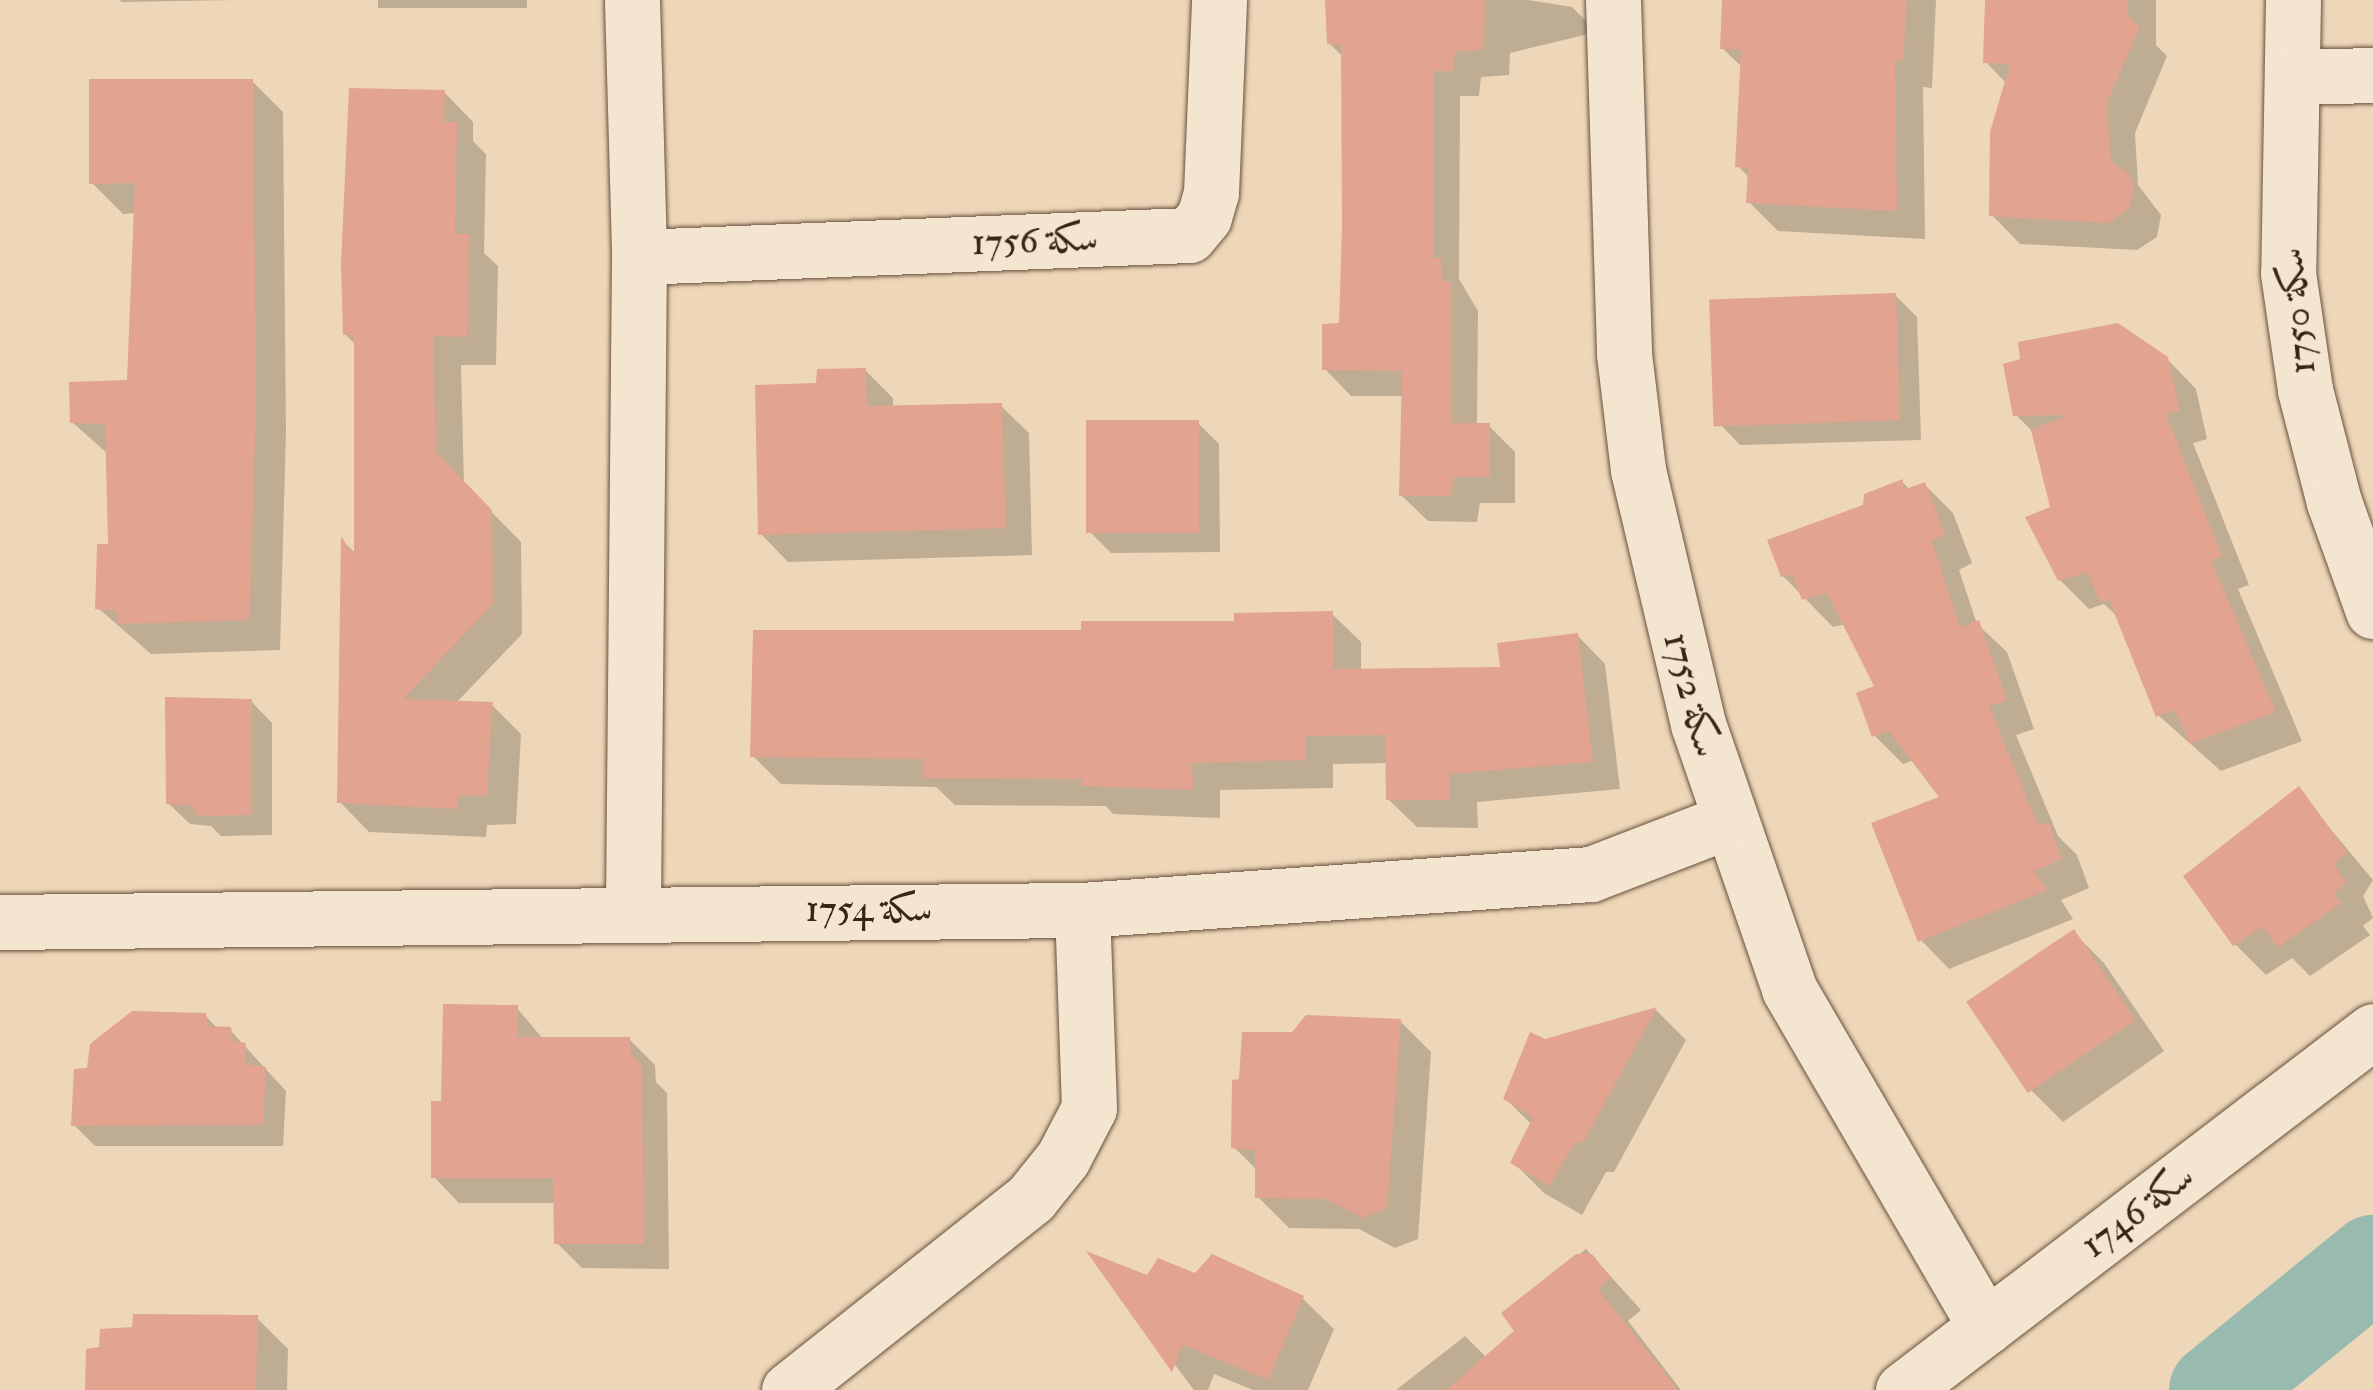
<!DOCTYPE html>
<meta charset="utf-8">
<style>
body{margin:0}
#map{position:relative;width:2373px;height:1390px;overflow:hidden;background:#eed7b8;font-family:"IM FELL Double Pica",Amiri,serif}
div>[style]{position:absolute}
.shadow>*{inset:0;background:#0003;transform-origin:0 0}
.river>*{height:95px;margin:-47.5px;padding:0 47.5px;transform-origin:47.5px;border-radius:47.5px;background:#99baae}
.building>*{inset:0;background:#e2a390;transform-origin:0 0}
.roads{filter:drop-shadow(0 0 2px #67513c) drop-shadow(0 0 2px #67513c)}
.minor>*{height:55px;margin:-27.5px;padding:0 27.5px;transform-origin:27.5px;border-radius:27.5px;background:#f4e5d1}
span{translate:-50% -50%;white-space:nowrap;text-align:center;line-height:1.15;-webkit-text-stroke:9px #f4e5d1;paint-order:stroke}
.street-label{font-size:38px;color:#3a2413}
</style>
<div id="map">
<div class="shadow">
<div style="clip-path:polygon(119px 0,236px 0,122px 2px)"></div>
<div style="left:378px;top:0;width:149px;height:8px"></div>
<div style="clip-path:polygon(1328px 0,1528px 0,1572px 7px,1597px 32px,1510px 53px,1509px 75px,1481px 77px,1479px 96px,1460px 96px,1459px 279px,1478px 311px,1477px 426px,1489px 426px,1515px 452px,1515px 503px,1480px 503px,1477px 522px,1428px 521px,1401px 495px,1404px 396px,1351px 396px,1325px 369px,1341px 325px,1344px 58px,1329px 43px)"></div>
<div style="clip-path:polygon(1725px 0,1936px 0,1932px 88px,1923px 87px,1925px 239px,1778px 231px,1749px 202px,1750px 178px,1738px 166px,1743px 68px,1722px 48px)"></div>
<div style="clip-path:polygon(1988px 0,2156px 0,2156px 45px,2167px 56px,2135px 133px,2138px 185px,2161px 215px,2157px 237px,2137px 250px,2020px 244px,1992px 215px,2007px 84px,1986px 62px)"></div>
<div style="clip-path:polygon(252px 81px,283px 112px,286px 431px,280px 650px,151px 654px,98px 608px,111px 547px,108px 454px,72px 422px,129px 382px,137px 213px,123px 214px,92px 183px)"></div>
<div style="clip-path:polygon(444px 92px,473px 122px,473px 141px,486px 154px,484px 253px,498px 266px,496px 365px,461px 365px,464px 484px,521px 542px,522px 634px,456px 703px,492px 705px,521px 734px,516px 824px,487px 825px,486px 837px,369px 832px,340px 802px,344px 542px,356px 554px,356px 345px,345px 334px)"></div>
<div style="clip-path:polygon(1895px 295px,1917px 317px,1921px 440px,1740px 445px,1719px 423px)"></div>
<div style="clip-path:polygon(2167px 359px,2196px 389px,2207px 439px,2193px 443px,2249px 585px,2238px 589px,2302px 741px,2221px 771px,2158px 715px,2119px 618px,2104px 604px,2089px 609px,2060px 580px,2028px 518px,2053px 509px,2035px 434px,2016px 415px)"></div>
<div style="clip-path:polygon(865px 370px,893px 398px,893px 408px,1001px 406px,1029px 433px,1032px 555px,788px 562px,761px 534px,818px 386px)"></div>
<div style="clip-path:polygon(1198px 423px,1219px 444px,1220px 552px,1111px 553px,1090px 532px)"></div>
<div style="clip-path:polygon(1902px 482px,1910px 490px,1924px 484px,1953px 513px,1972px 563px,1959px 570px,1977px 624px,2007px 652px,2034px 729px,2016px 735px,2058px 836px,2077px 855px,2089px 888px,2061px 900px,2073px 919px,1949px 969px,1921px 940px,1943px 798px,1914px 760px,1903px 764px,1874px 735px,1877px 688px,1846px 624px,1833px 627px,1783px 576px)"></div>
<div style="clip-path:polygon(1332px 614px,1361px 642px,1361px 671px,1503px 670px,1577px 635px,1605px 664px,1620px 789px,1477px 802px,1478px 828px,1417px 827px,1388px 799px,1388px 763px,1333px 764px,1333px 788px,1220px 790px,1220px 818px,1113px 814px,1106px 806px,955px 805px,936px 787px,781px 784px,753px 756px,1084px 632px)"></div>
<div style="clip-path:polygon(251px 701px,272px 723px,272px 835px,221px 836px,211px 826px,190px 824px,168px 803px)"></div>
<div style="clip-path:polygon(2298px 790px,2373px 880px,2363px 896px,2373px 918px,2363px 926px,2370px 935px,2310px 976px,2292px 958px,2266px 975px,2235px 944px)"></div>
<div style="clip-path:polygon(2073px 932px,2104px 963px,2164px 1051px,2063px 1122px,2032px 1091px,1970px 1003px)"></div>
<div style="clip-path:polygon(517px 1008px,543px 1039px,629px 1039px,655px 1065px,656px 1082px,667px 1093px,669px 1269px,582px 1268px,556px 1242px,556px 1203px,459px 1203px,434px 1177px,444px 1103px)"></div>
<div style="clip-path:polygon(1656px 1010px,1686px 1040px,1614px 1172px,1606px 1172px,1582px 1215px,1544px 1193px,1513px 1162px,1532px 1125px,1506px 1099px,1544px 1042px)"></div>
<div style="clip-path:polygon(205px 1015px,218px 1029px,230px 1030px,286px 1091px,283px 1146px,95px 1146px,74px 1125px,90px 1070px)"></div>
<div style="clip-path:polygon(1400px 1021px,1431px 1052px,1418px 1239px,1395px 1248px,1359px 1229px,1289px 1228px,1258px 1197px,1257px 1170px,1234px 1147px,1293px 1034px)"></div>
<div style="clip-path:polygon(1586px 1249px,1641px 1310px,1628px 1321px,1681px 1390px,1396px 1390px,1465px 1336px,1487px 1358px,1518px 1332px,1504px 1313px)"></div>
<div style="clip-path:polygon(1093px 1257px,1148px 1278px,1195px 1276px,1302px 1298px,1334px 1329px,1308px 1390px,1253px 1390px,1214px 1374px,1208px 1390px,1194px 1390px)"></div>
<div style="clip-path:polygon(257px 1318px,288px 1349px,287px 1390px,90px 1390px)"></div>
</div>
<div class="river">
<div style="left:2216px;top:1390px;width:203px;rotate:-39.2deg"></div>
</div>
<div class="building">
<div style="clip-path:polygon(1325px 0,1485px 0,1484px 49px,1455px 52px,1453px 71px,1434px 71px,1434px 258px,1441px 258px,1443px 281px,1452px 282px,1452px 423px,1490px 423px,1490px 477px,1454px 477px,1451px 496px,1399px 496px,1402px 371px,1322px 370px,1322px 324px,1339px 323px,1342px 228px,1341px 45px,1327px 44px)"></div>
<div style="clip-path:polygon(1722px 0,1907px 0,1903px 60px,1895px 59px,1897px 211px,1746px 203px,1748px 168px,1735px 167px,1741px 50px,1720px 49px)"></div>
<div style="clip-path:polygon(1985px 0,2128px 0,2128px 16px,2140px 26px,2107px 103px,2111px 162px,2129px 173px,2134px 185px,2129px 209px,2108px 223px,1989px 216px,1990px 132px,2010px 64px,1983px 63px)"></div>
<div style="clip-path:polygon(89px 79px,253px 79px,256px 399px,250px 620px,118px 624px,117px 611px,95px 609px,97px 544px,108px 544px,105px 424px,70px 423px,69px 382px,127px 380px,135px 183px,89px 184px)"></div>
<div style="clip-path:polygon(349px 88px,445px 90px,444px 122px,457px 122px,455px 234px,469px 234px,467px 337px,433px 336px,436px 452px,492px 510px,493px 604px,403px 699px,493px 702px,487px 795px,458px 796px,457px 809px,337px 803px,341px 536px,354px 557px,354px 335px,343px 335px,341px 264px)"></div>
<div style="left:1896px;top:293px;width:127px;height:187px;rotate:88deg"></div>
<div style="clip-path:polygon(2118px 323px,2168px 357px,2180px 411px,2166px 414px,2222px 556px,2211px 560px,2276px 712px,2190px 744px,2174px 710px,2156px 717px,2109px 600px,2100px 603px,2087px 572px,2058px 581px,2025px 517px,2050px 507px,2031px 430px,2069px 415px,2013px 416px,2003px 364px,2020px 359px,2018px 342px)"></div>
<div style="clip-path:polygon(866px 368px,867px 406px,1002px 403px,1006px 528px,758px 535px,755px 385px,816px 383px,817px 369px)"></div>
<div style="left:1086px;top:420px;width:113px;height:113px"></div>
<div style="clip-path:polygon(1903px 479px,1903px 490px,1925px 482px,1945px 534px,1932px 541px,1960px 627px,1979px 620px,2007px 700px,1989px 706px,2038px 825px,2049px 823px,2062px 859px,2034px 871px,2047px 890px,1918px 942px,1871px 823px,1939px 797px,1889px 731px,1872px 737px,1856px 693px,1874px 686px,1827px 593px,1802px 600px,1792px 574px,1781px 577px,1767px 540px,1863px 505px,1864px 494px)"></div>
<div style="clip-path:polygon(1333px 611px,1333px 669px,1500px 667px,1497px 643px,1578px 633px,1593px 762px,1449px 774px,1450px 800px,1386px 800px,1385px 735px,1306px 736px,1306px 760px,1192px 763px,1193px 790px,1082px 786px,1082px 779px,924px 778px,924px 759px,750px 757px,753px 630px,1081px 630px,1081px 621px,1234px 621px,1234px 613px)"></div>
<div style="clip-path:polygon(165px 697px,252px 699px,252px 815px,197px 816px,193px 806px,166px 804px)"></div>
<div style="clip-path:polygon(2299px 786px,2347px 852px,2334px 864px,2347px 883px,2334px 893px,2341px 903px,2278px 947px,2262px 927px,2233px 946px,2183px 876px)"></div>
<div style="left:2074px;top:929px;width:110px;height:130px;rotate:56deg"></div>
<div style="clip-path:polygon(443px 1004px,518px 1005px,518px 1037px,630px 1037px,631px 1055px,642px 1065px,644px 1244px,554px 1244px,553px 1178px,431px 1178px,431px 1101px,441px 1101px)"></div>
<div style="clip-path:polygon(1657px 1007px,1583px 1143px,1575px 1142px,1550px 1186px,1510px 1163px,1533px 1117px,1503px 1099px,1530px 1032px,1545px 1039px)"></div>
<div style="clip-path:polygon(132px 1011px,206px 1013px,208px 1026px,231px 1027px,233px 1041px,246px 1043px,245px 1064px,266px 1067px,263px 1125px,71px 1126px,74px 1069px,87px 1068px,90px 1044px)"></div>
<div style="clip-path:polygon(1306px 1015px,1401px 1019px,1387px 1208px,1363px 1218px,1326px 1199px,1255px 1198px,1255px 1150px,1231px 1148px,1232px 1080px,1239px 1079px,1242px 1032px,1292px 1032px)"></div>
<div style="clip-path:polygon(1086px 1251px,1147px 1275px,1158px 1258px,1195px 1273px,1212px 1254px,1304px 1296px,1268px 1380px,1183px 1345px,1172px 1372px)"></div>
<div style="clip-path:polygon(1576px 1254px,1592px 1254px,1611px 1278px,1598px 1289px,1678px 1390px,1446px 1390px,1514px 1331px,1501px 1313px)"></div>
<div style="clip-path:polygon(133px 1314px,258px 1315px,256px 1390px,85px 1390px,86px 1349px,99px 1347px,100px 1329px,132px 1327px)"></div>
</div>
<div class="roads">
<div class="minor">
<div style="left:632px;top:0;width:257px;rotate:88.4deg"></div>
<div style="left:639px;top:257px;width:653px;rotate:90.53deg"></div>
<div style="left:1613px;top:0;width:354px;rotate:88.2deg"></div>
<div style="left:1624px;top:354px;width:117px;rotate:83.1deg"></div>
<div style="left:1638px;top:470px;width:261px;rotate:76.7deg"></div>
<div style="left:1698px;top:724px;width:280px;rotate:71deg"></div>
<div style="left:1789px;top:989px;width:391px;rotate:59.8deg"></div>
<div style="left:2293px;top:0;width:273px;rotate:91deg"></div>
<div style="left:2288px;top:273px;width:118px;rotate:81.7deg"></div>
<div style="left:2305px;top:390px;width:116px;rotate:75.5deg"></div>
<div style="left:2334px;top:502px;width:116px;rotate:70.3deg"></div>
<div style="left:2292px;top:77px;width:81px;rotate:-1.4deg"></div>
<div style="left:639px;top:257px;width:550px;rotate:-2.29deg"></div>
<div style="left:1189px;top:235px;width:23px;rotate:-50deg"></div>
<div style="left:1204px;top:217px;width:25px;rotate:-74deg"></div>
<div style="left:1211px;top:193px;width:193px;rotate:-87.6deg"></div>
<div style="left:0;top:922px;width:1082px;rotate:-0.64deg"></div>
<div style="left:1082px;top:910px;width:510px;rotate:-4.05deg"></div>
<div style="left:1591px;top:874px;width:145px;rotate:-21.1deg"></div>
<div style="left:789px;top:1390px;width:309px;rotate:-38.4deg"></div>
<div style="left:1031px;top:1198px;width:51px;rotate:-51.3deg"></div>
<div style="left:1063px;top:1158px;width:56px;rotate:-62.5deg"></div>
<div style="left:1089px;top:1108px;width:198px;rotate:-92deg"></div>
<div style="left:1903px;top:1390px;width:591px;rotate:-37.37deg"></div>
</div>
</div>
<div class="street-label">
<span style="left:1035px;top:241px;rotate:-2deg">سكة 1756</span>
<span style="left:2297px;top:311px;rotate:-96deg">سكة 1750</span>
<span style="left:1691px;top:695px;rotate:75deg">سكة 1752</span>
<span style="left:869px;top:910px">سكة 1754</span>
<span style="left:2138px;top:1211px;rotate:-37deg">سكة 1746</span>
</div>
</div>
